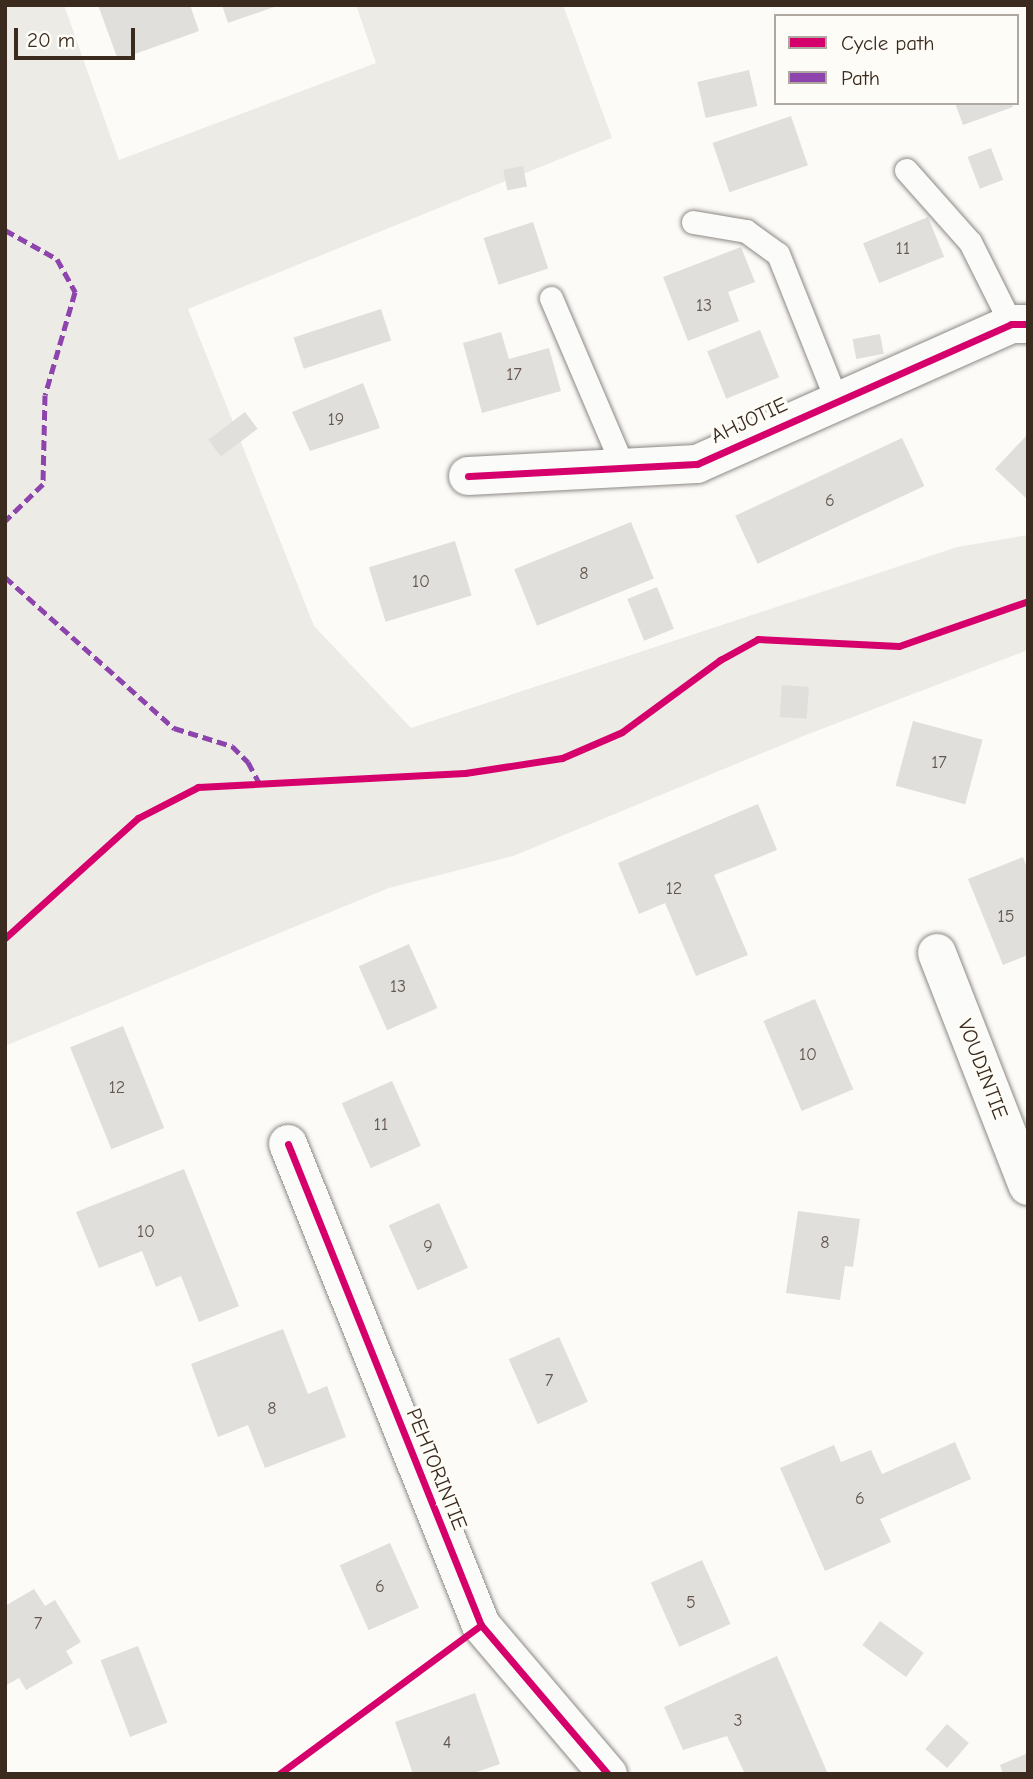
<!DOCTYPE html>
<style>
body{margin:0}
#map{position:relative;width:1033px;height:1779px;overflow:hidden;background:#fcfbf8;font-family:"Comic Neue",sans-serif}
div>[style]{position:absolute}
.green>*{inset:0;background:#edebe6}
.building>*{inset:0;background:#e0dfdc;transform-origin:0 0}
.roads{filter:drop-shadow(0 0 2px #8d8985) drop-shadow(0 0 2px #8d8985)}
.service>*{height:23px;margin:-11.5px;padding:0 11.5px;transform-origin:11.5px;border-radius:11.5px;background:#fbfbf9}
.minor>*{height:38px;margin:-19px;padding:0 19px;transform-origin:19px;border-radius:19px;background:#fbfbf9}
.quiet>*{height:5px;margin-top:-2.5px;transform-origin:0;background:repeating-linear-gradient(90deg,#8e44ad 0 10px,transparent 0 15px)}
.cycleway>*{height:7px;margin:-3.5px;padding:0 3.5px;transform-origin:3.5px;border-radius:3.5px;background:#d6006c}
span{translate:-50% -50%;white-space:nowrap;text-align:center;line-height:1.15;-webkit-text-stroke:7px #fdfcf7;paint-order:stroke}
.number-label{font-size:18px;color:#64574e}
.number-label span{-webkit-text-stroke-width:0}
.street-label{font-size:21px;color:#3b2a1e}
.frame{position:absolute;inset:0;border:7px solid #3b2a1e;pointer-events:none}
.legend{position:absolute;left:774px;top:14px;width:245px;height:91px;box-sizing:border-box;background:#fdfcf7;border:2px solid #afa8a0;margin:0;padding:9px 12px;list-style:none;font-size:21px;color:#3b2a1e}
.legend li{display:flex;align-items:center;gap:14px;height:35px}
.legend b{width:35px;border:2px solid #afa8a0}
.scale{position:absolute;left:14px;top:28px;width:121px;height:32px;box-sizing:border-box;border:4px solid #3b2a1e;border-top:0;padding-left:9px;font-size:21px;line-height:24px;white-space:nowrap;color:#3b2a1e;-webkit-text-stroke:5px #fdfcf7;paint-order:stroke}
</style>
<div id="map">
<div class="green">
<div style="clip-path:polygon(5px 5px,64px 5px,119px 160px,376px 63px,356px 5px,563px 5px,612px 138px,188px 309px,314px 626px,411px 728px,957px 547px,1028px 535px,1028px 650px,806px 735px,513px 856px,389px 888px,5px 1046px)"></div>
</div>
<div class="building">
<div style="clip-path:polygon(98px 5px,190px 5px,199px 31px,118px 60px)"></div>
<div style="clip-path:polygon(222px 5px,277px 5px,277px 6px,228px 23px)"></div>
<div style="left:749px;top:70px;width:37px;height:53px;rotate:77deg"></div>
<div style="clip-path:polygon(955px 103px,1011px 103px,1013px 107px,963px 125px)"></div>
<div style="left:791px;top:116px;width:52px;height:83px;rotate:71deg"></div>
<div style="left:991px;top:148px;width:34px;height:25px;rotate:69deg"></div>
<div style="left:523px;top:166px;width:21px;height:20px;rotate:79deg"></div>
<div style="left:928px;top:217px;width:43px;height:70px;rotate:68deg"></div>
<div style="left:533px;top:222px;width:49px;height:52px;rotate:72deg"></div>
<div style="clip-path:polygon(741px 247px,755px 282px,728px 292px,739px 321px,688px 341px,663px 277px)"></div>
<div style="left:381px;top:309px;width:33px;height:92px;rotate:72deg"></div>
<div style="left:760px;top:330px;width:51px;height:57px;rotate:68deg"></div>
<div style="clip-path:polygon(501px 332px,509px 359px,549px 348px,561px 391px,482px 413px,463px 343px)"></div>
<div style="left:880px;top:334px;width:20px;height:28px;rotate:79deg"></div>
<div style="clip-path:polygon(363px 383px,380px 428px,310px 451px,292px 412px)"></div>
<div style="left:245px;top:412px;width:21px;height:46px;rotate:53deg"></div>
<div style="clip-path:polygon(1028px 434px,1028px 500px,995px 469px)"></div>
<div style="left:902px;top:438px;width:53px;height:184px;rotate:65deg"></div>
<div style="left:631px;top:522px;width:61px;height:126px;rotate:68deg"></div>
<div style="left:455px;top:541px;width:57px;height:90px;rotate:73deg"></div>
<div style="left:657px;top:587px;width:45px;height:32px;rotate:68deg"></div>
<div style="left:782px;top:685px;width:27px;height:32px;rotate:4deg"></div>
<div style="left:913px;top:721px;width:72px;height:67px;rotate:15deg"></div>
<div style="clip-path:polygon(758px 804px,777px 850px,714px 875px,748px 955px,696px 976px,665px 903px,639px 914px,618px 863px)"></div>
<div style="clip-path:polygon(1023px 857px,1028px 871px,1028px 955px,1003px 965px,968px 879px)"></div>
<div style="left:409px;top:944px;width:70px;height:55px;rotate:66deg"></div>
<div style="left:815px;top:999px;width:98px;height:56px;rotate:67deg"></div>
<div style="left:123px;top:1026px;width:110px;height:57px;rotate:68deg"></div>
<div style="left:392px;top:1081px;width:71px;height:55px;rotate:66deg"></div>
<div style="clip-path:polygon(184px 1169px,239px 1306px,199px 1322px,181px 1276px,156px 1287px,142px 1251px,99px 1268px,76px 1212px)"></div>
<div style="left:439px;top:1203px;width:71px;height:55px;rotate:66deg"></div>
<div style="clip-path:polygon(798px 1211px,860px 1219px,853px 1267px,845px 1266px,840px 1300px,786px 1293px)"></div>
<div style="clip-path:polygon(283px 1329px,308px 1394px,327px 1386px,346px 1437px,265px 1468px,248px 1425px,218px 1437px,191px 1364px)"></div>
<div style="left:559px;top:1337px;width:71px;height:55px;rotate:66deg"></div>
<div style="clip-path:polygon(955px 1442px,971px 1479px,880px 1519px,891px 1542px,825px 1571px,780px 1468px,834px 1445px,841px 1462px,871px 1450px,882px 1474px)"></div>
<div style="left:390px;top:1543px;width:71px;height:55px;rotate:66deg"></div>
<div style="left:702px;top:1560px;width:70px;height:56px;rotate:66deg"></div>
<div style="clip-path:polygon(34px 1589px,45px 1606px,55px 1600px,81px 1642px,66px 1651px,73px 1663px,26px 1690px,19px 1678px,5px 1686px,5px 1606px)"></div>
<div style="left:880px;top:1621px;width:54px;height:30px;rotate:36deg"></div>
<div style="left:138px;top:1646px;width:82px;height:40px;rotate:69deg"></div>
<div style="clip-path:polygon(777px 1656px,828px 1774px,745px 1774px,727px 1736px,683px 1750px,664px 1707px)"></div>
<div style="clip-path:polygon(475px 1693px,500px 1764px,471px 1774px,413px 1774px,395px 1722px)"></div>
<div style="left:947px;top:1724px;width:29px;height:33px;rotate:41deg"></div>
<div style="clip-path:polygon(1028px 1753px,1028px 1774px,1003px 1774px,1000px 1765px)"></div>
</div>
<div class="roads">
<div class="service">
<div style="left:906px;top:170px;width:96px;rotate:48.4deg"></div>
<div style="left:970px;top:242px;width:92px;rotate:63.4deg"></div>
<div style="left:693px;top:222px;width:54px;rotate:9.6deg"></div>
<div style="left:746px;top:231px;width:39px;rotate:36deg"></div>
<div style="left:778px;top:254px;width:156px;rotate:68.2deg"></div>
<div style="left:551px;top:298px;width:184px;rotate:66.9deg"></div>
</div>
<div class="minor">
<div style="left:468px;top:476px;width:229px;rotate:-3deg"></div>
<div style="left:697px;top:464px;width:344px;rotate:-24deg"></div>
<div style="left:1011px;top:324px;width:17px"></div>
<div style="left:937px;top:953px;width:250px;rotate:68.7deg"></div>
<div style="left:288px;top:1144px;width:518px;rotate:68.14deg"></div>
<div style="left:481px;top:1625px;width:196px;rotate:49.6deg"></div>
</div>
</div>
<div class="quiet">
<div style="left:5px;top:230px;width:60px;rotate:29.1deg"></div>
<div style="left:57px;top:259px;width:38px;rotate:61deg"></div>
<div style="left:75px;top:292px;width:107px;rotate:106.2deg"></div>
<div style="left:45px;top:395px;width:89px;rotate:91.3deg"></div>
<div style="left:43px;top:484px;width:53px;rotate:135.8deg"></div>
<div style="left:5px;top:577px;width:227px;rotate:41.8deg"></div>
<div style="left:174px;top:728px;width:61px;rotate:17.2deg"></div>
<div style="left:232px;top:746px;width:23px;rotate:45deg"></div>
<div style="left:248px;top:762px;width:24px;rotate:62deg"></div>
</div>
<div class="cycleway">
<div style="left:468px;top:476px;width:229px;rotate:-3deg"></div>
<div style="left:697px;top:464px;width:344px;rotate:-24deg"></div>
<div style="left:1011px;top:324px;width:17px"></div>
<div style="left:5px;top:938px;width:179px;rotate:-42.1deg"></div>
<div style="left:138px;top:818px;width:68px;rotate:-27.3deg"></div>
<div style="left:198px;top:787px;width:267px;rotate:-3deg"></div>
<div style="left:465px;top:773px;width:98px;rotate:-8.8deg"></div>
<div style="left:562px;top:758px;width:65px;rotate:-23.4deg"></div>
<div style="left:622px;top:732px;width:122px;rotate:-36.3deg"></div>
<div style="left:720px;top:660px;width:43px;rotate:-28.9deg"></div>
<div style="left:758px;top:639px;width:141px;rotate:2.8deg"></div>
<div style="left:899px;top:646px;width:137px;rotate:-19.2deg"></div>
<div style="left:288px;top:1144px;width:518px;rotate:68.14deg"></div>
<div style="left:481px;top:1625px;width:196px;rotate:49.6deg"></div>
<div style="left:279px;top:1774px;width:251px;rotate:-36.4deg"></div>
</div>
<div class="number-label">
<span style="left:903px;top:249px">11</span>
<span style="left:704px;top:306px">13</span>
<span style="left:514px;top:375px">17</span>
<span style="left:336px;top:420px">19</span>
<span style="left:830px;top:501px">6</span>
<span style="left:584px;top:574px">8</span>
<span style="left:421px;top:582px">10</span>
<span style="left:939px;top:763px">17</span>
<span style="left:674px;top:889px">12</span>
<span style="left:1006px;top:917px">15</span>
<span style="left:398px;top:987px">13</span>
<span style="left:808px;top:1055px">10</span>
<span style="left:117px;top:1088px">12</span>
<span style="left:381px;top:1125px">11</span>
<span style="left:146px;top:1232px">10</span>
<span style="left:825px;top:1243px">8</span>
<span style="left:428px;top:1247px">9</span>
<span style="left:549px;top:1381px">7</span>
<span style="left:272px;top:1409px">8</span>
<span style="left:860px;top:1499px">6</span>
<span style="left:380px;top:1587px">6</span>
<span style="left:691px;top:1603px">5</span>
<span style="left:38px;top:1624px">7</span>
<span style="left:738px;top:1721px">3</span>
<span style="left:447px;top:1743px">4</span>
</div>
<div class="street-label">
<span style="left:749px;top:420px;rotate:-25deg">AHJOTIE</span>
<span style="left:983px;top:1069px;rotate:69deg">VOUDINTIE</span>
<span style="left:437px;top:1469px;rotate:68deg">PEHTORINTIE</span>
</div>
<div class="frame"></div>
<ul class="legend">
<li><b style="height:9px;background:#d6006c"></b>Cycle path</li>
<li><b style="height:9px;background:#8e44ad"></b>Path</li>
</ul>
<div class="scale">20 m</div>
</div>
